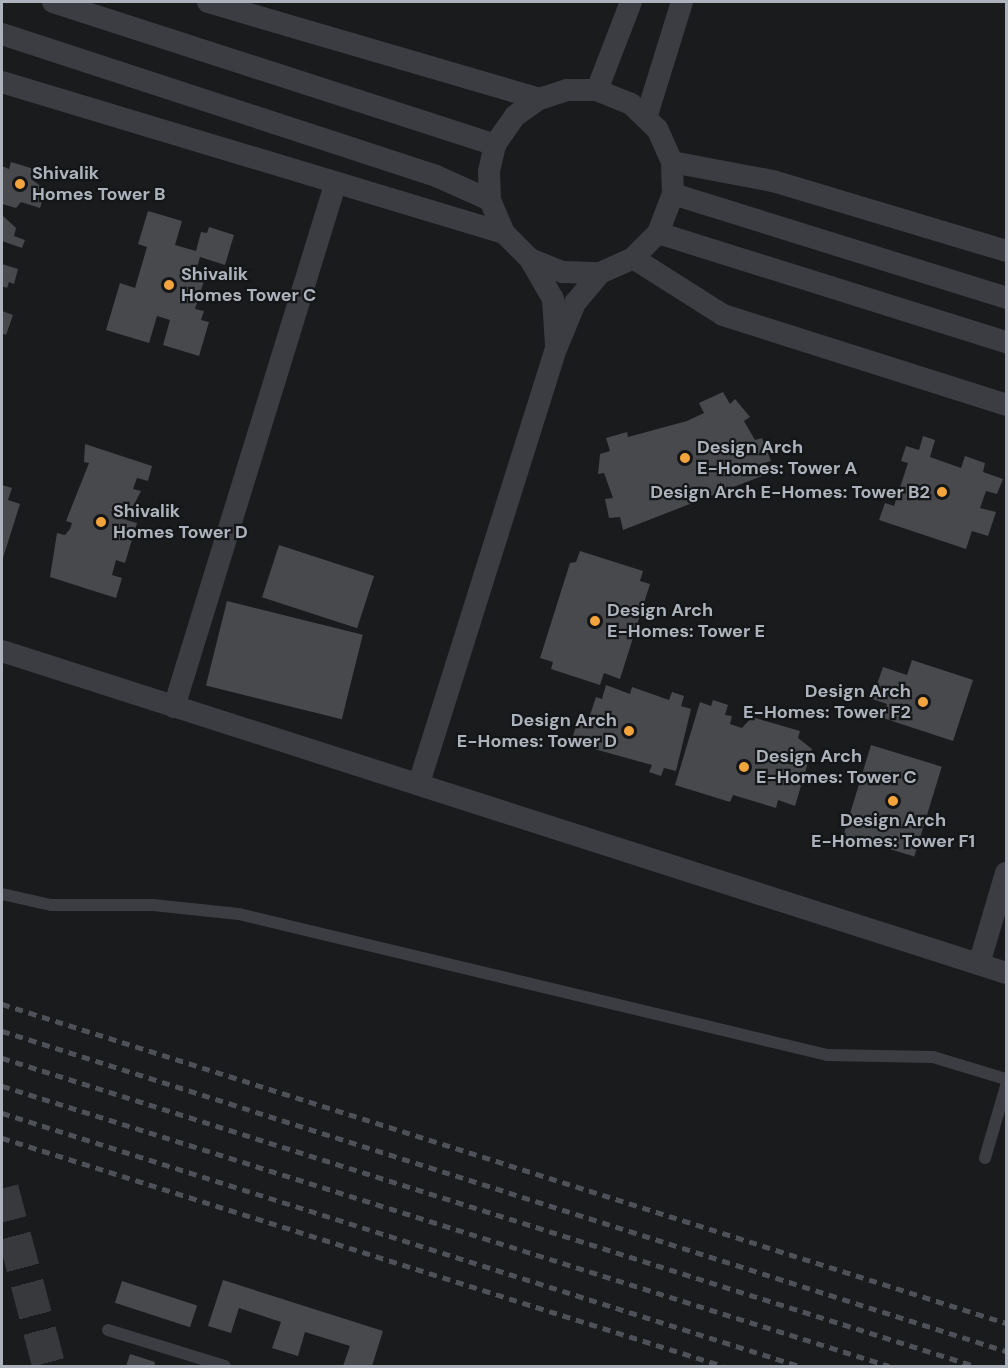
<!DOCTYPE html>
<style>
body{margin:0}
#map{position:relative;width:1008px;height:1368px;overflow:hidden;background:#1a1b1d;font-family:"DM Sans",sans-serif}
div>[style]{position:absolute}
.building>*{inset:0;background:#47494d;transform-origin:0 0}
.secondary-tunnel>*{height:33px;margin-top:-16.5px;transform-origin:0;background:repeating-linear-gradient(90deg,#37393d 0 33px,transparent 0 49px)}
.lane>*{height:12px;margin:-6px;padding:0 6px;transform-origin:6px;border-radius:6px;background:#3b3d42}
.street>*{height:22px;margin:-11px;padding:0 11px;transform-origin:11px;border-radius:11px;background:#3b3d42}
.rail>*{height:4.5px;margin-top:-2.25px;transform-origin:0;background:repeating-linear-gradient(90deg,#4e5157 0 8px,transparent 0 14px)}
.dots>*{width:16px;height:16px;translate:-50% -50%;box-sizing:border-box;border:3px solid #151618;border-radius:50%}
span{translate:-50% -50%;white-space:nowrap;text-align:center;line-height:1.15;-webkit-text-stroke:4.5px #151618;paint-order:stroke}
.poi-label{font-size:18px;color:#adb3bc;font-weight:700}
.left{translate:0 -50%;text-align:left}
.right{translate:-100% -50%;text-align:right}
.frame{position:absolute;inset:0;border:3px solid #adb3bc;pointer-events:none}
</style>
<div id="map">
<div class="building">
<div style="clip-path:polygon(11px 162px,34px 169px,31px 179px,46px 190px,40px 208px,21px 202px,16px 208px,2px 204px,2px 166px,9px 169px)"></div>
<div style="clip-path:polygon(148px 211px,182px 221px,175px 245px,196px 251px,201px 232px,207px 233px,209px 227px,234px 235px,225px 265px,200px 257px,194px 278px,204px 281px,195px 309px,204px 311px,201px 320px,209px 322px,199px 356px,163px 345px,170px 320px,157px 316px,149px 343px,106px 330px,120px 283px,135px 288px,147px 247px,138px 244px)"></div>
<div style="clip-path:polygon(2px 215px,16px 228px,14px 236px,25px 240px,22px 248px,2px 241px)"></div>
<div style="clip-path:polygon(2px 264px,18px 269px,14px 284px,9px 282px,7px 288px,2px 286px)"></div>
<div style="clip-path:polygon(2px 311px,13px 315px,6px 335px,2px 333px)"></div>
<div style="clip-path:polygon(723px 392px,730px 404px,735px 399px,750px 417px,744px 421px,755px 440px,762px 438px,771px 461px,764px 463px,767px 474px,623px 530px,620px 517px,609px 518px,605px 499px,613px 498px,604px 473px,598px 474px,600px 454px,610px 451px,606px 438px,627px 432px,628px 437px,687px 421px,704px 413px,699px 403px)"></div>
<div style="clip-path:polygon(923px 436px,935px 440px,930px 457px,961px 468px,965px 456px,985px 463px,983px 472px,1003px 479px,997px 494px,986px 491px,980px 508px,996px 512px,988px 536px,972px 531px,966px 549px,879px 520px,885px 503px,894px 506px,908px 463px,901px 461px,906px 446px,919px 450px)"></div>
<div style="clip-path:polygon(85px 444px,152px 466px,148px 481px,137px 478px,133px 489px,141px 491px,126px 520px,137px 523px,125px 563px,116px 560px,112px 575px,122px 578px,116px 598px,50px 577px,57px 533px,65px 535px,70px 529px,72px 523px,66px 521px,89px 463px,84px 462px)"></div>
<div style="clip-path:polygon(2px 485px,12px 488px,8px 500px,20px 504px,2px 561px)"></div>
<div style="left:279px;top:545px;width:100px;height:55px;rotate:18deg"></div>
<div style="clip-path:polygon(580px 551px,643px 571px,640px 581px,650px 584px,620px 679px,604px 673px,600px 685px,551px 669px,553px 662px,540px 658px,570px 563px,576px 562px)"></div>
<div style="left:227px;top:601px;width:140px;height:87px;rotate:14deg"></div>
<div style="clip-path:polygon(912px 660px,973px 680px,953px 741px,883px 718px,887px 704px,872px 699px,883px 667px,907px 675px)"></div>
<div style="clip-path:polygon(606px 685px,630px 694px,632px 687px,669px 700px,672px 692px,684px 696px,681px 706px,691px 709px,676px 771px,664px 768px,661px 776px,649px 772px,652px 765px,587px 747px,589px 743px,572px 738px,578px 721px,587px 724px,596px 697px,602px 699px)"></div>
<div style="clip-path:polygon(713px 700px,728px 705px,725px 715px,732px 716px,730px 724px,742px 728px,752px 717px,800px 731px,798px 738px,812px 749px,795px 806px,778px 800px,776px 808px,733px 795px,730px 802px,675px 785px,700px 702px,711px 706px)"></div>
<div style="left:871px;top:745px;width:74px;height:94px;rotate:17deg"></div>
<div style="clip-path:polygon(223px 1280px,383px 1331px,372px 1366px,343px 1366px,350px 1346px,305px 1332px,298px 1356px,272px 1348px,281px 1322px,239px 1308px,231px 1333px,208px 1326px)"></div>
<div style="left:122px;top:1281px;width:79px;height:23px;rotate:18deg"></div>
<div style="clip-path:polygon(130px 1354px,155px 1362px,154px 1366px,126px 1366px)"></div>
</div>
<div class="secondary-tunnel">
<div style="left:2px;top:1188px;width:184px;rotate:75.2deg"></div>
</div>
<div class="lane">
<div style="left:2px;top:894px;width:50px;rotate:12.7deg"></div>
<div style="left:51px;top:905px;width:102px"></div>
<div style="left:153px;top:905px;width:86px;rotate:6deg"></div>
<div style="left:239px;top:914px;width:605px;rotate:13.48deg"></div>
<div style="left:827px;top:1055px;width:106px;rotate:1.1deg"></div>
<div style="left:933px;top:1057px;width:76px;rotate:16.8deg"></div>
<div style="left:985px;top:1158px;width:75px;rotate:-73.7deg"></div>
<div style="left:108px;top:1330px;width:122px;rotate:17.1deg"></div>
</div>
<div class="street">
<div style="left:53px;top:2px;width:465px;rotate:17.9deg"></div>
<div style="left:208px;top:2px;width:345px;rotate:16.3deg"></div>
<div style="left:2px;top:34px;width:457px;rotate:18.1deg"></div>
<div style="left:436px;top:176px;width:59px;rotate:24deg"></div>
<div style="left:2px;top:82px;width:524px;rotate:16.74deg"></div>
<div style="left:504px;top:233px;width:37px;rotate:45deg"></div>
<div style="left:530px;top:259px;width:35px;rotate:22deg"></div>
<div style="left:563px;top:272px;width:37px;rotate:2deg"></div>
<div style="left:600px;top:273px;width:36px;rotate:-24deg"></div>
<div style="left:633px;top:258px;width:35px;rotate:-45deg"></div>
<div style="left:658px;top:233px;width:42px;rotate:-69deg"></div>
<div style="left:673px;top:194px;width:32px;rotate:-92deg"></div>
<div style="left:672px;top:162px;width:36px;rotate:-114deg"></div>
<div style="left:657px;top:129px;width:36px;rotate:-136deg"></div>
<div style="left:631px;top:104px;width:37px;rotate:-158deg"></div>
<div style="left:597px;top:90px;width:30px;rotate:180deg"></div>
<div style="left:567px;top:90px;width:29px;rotate:162deg"></div>
<div style="left:539px;top:99px;width:29px;rotate:145deg"></div>
<div style="left:515px;top:116px;width:35px;rotate:125deg"></div>
<div style="left:495px;top:145px;width:28px;rotate:103deg"></div>
<div style="left:489px;top:172px;width:28px;rotate:88deg"></div>
<div style="left:490px;top:200px;width:36px;rotate:67deg"></div>
<div style="left:597px;top:90px;width:94px;rotate:-68.9deg"></div>
<div style="left:646px;top:118px;width:121px;rotate:-72.8deg"></div>
<div style="left:672px;top:162px;width:103px;rotate:10.7deg"></div>
<div style="left:773px;top:181px;width:243px;rotate:16.7deg"></div>
<div style="left:673px;top:194px;width:349px;rotate:17.3deg"></div>
<div style="left:658px;top:233px;width:365px;rotate:17.4deg"></div>
<div style="left:633px;top:258px;width:107px;rotate:32.3deg"></div>
<div style="left:723px;top:315px;width:297px;rotate:17.6deg"></div>
<div style="left:530px;top:259px;width:46px;rotate:60.1deg"></div>
<div style="left:553px;top:299px;width:46px;rotate:86.3deg"></div>
<div style="left:2px;top:651px;width:1054px;rotate:17.78deg"></div>
<div style="left:174px;top:707px;width:546px;rotate:-72.86deg"></div>
<div style="left:419px;top:783px;width:455px;rotate:-72.5deg"></div>
<div style="left:556px;top:349px;width:50px;rotate:-67.6deg"></div>
<div style="left:575px;top:303px;width:39px;rotate:-50deg"></div>
<div style="left:979px;top:964px;width:95px;rotate:-73.5deg"></div>
</div>
<div class="rail">
<div style="left:2px;top:1004px;width:1053px;rotate:17.63deg"></div>
<div style="left:2px;top:1031px;width:1054px;rotate:17.68deg"></div>
<div style="left:2px;top:1058px;width:1021px;rotate:17.57deg"></div>
<div style="left:2px;top:1086px;width:930px;rotate:17.52deg"></div>
<div style="left:2px;top:1113px;width:836px;rotate:17.61deg"></div>
<div style="left:2px;top:1138px;width:756px;rotate:17.55deg"></div>
</div>
<div class="dots">
<div style="left:20px;top:184px;background:#f4a43c"></div>
<div style="left:169px;top:285px;background:#f4a43c"></div>
<div style="left:685px;top:458px;background:#f4a43c"></div>
<div style="left:942px;top:492px;background:#f4a43c"></div>
<div style="left:101px;top:522px;background:#f4a43c"></div>
<div style="left:595px;top:621px;background:#f4a43c"></div>
<div style="left:923px;top:702px;background:#f4a43c"></div>
<div style="left:629px;top:731px;background:#f4a43c"></div>
<div style="left:744px;top:767px;background:#f4a43c"></div>
<div style="left:893px;top:801px;background:#f4a43c"></div>
</div>
<div class="poi-label">
<span class="left" style="left:32px;top:184px">Shivalik<br>Homes Tower B</span>
<span class="left" style="left:181px;top:285px">Shivalik<br>Homes Tower C</span>
<span class="left" style="left:697px;top:458px">Design Arch<br>E-Homes: Tower A</span>
<span class="right" style="left:930px;top:492px">Design Arch E-Homes: Tower B2</span>
<span class="left" style="left:113px;top:522px">Shivalik<br>Homes Tower D</span>
<span class="left" style="left:607px;top:621px">Design Arch<br>E-Homes: Tower E</span>
<span class="right" style="left:911px;top:702px">Design Arch<br>E-Homes: Tower F2</span>
<span class="right" style="left:617px;top:731px">Design Arch<br>E-Homes: Tower D</span>
<span class="left" style="left:756px;top:767px">Design Arch<br>E-Homes: Tower C</span>
<span style="left:893px;top:831px">Design Arch<br>E-Homes: Tower F1</span>
</div>
<div class="frame"></div>
</div>
